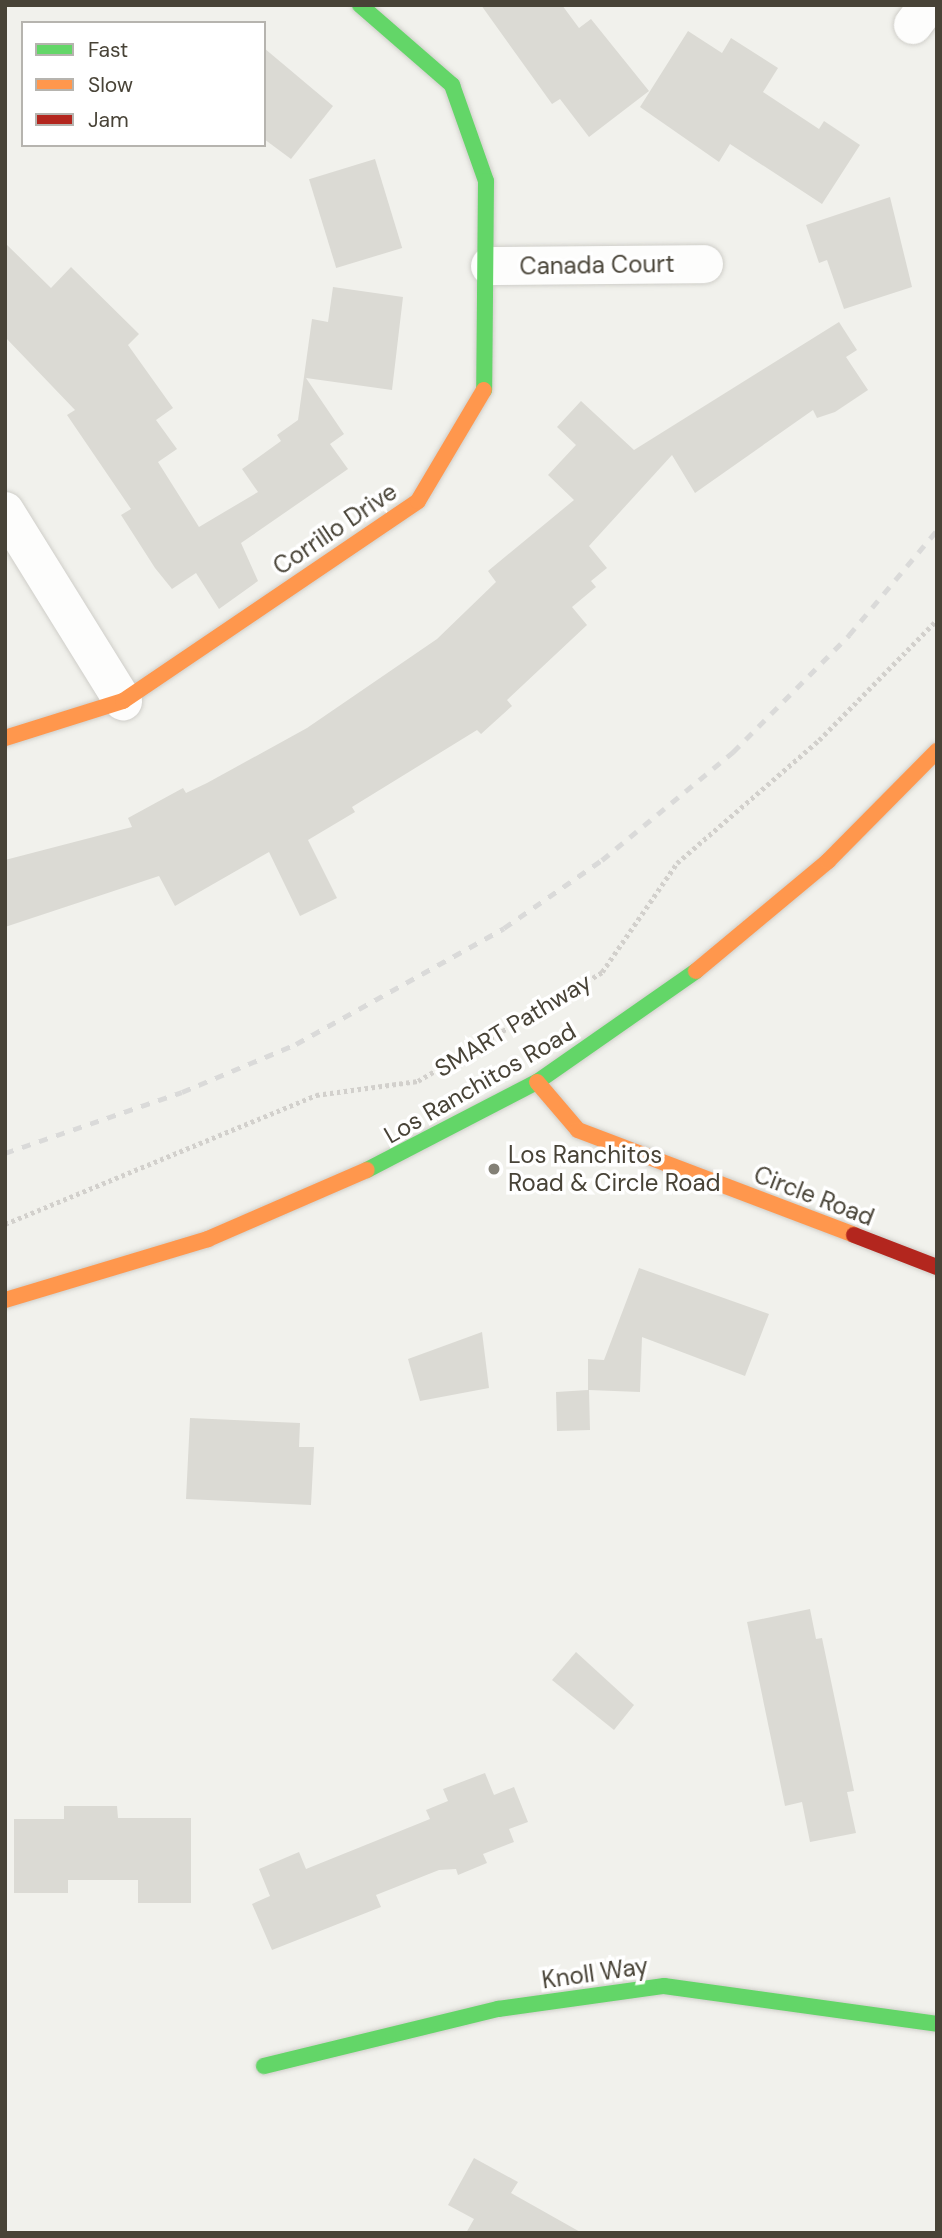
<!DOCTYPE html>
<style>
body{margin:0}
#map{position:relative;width:942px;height:2238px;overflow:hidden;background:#f1f1ec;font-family:"DM Sans",sans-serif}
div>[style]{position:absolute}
.building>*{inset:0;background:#dbdad4;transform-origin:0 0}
.path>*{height:4.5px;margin-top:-2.25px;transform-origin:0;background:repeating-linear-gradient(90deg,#d2d0cc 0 3.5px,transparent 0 7px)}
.roads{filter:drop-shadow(0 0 2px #cfcec9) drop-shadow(0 0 2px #cfcec9)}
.street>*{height:38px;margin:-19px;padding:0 19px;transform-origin:19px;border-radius:19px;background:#fdfdfc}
.fast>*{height:16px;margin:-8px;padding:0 8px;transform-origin:8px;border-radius:8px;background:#63d668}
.slow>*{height:16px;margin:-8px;padding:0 8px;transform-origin:8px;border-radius:8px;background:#ff974d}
.jam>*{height:16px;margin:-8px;padding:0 8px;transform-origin:8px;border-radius:8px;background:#b3261e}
.rail>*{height:5px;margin-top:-2.5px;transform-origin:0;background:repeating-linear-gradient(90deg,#dadad9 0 9px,transparent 0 18px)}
.dots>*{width:19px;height:19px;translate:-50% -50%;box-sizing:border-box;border:4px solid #fff;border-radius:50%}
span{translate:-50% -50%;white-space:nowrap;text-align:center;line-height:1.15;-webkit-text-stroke:7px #fff;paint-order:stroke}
.street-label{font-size:24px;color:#484337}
.poi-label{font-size:24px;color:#484337}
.left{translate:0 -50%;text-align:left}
.frame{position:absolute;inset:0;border:7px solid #484337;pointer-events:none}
.legend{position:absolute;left:21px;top:21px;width:245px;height:126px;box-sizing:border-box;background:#fff;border:2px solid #b6b4af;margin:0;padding:9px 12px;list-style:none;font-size:21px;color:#484337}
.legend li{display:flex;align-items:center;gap:14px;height:35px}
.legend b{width:35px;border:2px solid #b6b4af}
</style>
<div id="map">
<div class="building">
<div style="clip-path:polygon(481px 5px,562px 5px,579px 28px,591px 19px,649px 91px,589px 137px,560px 99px,552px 104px)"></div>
<div style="clip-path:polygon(688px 31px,722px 53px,731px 38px,778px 68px,763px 92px,819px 129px,824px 121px,860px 145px,822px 204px,730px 144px,719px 162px,640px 107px)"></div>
<div style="clip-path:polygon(264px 48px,333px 106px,291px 159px,264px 139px)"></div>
<div style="left:375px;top:159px;width:93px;height:69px;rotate:73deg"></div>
<div style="clip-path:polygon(890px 197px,912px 287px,844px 309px,827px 260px,819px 263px,806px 225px)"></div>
<div style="clip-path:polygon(5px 243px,51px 288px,71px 267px,139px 334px,128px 345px,173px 408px,156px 420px,177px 449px,158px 462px,199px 527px,258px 492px,242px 469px,281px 441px,277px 435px,298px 420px,312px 319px,328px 322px,333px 287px,403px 297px,392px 390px,306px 378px,344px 434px,330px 444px,348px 469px,241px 543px,258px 581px,219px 609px,196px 573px,172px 589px,155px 568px,121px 515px,131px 509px,67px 415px,75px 410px,5px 337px)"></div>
<div style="clip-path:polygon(839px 322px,857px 350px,846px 357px,868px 390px,835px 412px,817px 418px,813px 410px,695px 493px,672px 455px,589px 546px,607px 568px,591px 581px,596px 587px,572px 607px,587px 625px,507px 700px,512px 706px,481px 734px,477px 730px,352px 807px,355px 812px,308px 840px,337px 898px,300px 916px,269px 852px,175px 906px,159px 876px,5px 927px,5px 860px,132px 827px,128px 818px,183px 788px,186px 793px,207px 783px,307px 728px,437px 639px,496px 582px,488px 571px,574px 500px,548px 475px,576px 445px,557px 427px,581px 401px,634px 450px)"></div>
<div style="clip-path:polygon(639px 1268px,769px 1314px,745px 1376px,642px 1337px,640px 1392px,589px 1390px,590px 1430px,557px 1431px,556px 1392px,588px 1390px,588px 1359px,604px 1360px)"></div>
<div style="clip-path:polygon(482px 1332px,489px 1388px,420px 1401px,408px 1359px)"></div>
<div style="clip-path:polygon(190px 1418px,300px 1423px,299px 1447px,314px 1447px,311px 1505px,186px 1499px)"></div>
<div style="clip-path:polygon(810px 1609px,816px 1639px,822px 1638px,854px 1791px,847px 1792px,856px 1833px,810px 1842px,802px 1802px,785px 1806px,747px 1622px)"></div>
<div style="clip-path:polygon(576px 1652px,634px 1705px,614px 1730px,552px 1680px)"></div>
<div style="clip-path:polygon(485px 1773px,494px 1795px,514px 1787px,528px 1822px,509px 1829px,514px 1842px,483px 1854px,487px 1863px,458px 1875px,456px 1869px,439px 1870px,376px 1895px,381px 1907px,272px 1950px,252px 1904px,270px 1896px,259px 1869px,299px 1852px,306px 1869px,430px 1819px,426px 1810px,448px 1801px,443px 1789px)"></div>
<div style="clip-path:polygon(64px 1806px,117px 1806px,118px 1818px,191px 1818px,191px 1903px,138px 1903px,138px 1880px,68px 1880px,68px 1893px,14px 1893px,14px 1819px,64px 1819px)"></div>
<div style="clip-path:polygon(474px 2158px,518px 2182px,511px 2193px,582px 2233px,466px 2233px,474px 2219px,448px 2205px)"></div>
</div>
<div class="path">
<div style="left:5px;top:1224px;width:337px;rotate:-22.5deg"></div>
<div style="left:316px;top:1095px;width:103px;rotate:-7.8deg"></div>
<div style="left:418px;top:1081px;width:214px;rotate:-30.6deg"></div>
<div style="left:602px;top:972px;width:132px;rotate:-55.5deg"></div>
<div style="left:677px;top:863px;width:188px;rotate:-40.9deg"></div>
<div style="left:819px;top:740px;width:168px;rotate:-45.5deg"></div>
</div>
<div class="roads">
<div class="street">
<div style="left:913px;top:25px;width:25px;rotate:-53deg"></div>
<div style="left:490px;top:266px;width:214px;rotate:-0.5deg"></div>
<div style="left:5px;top:511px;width:224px;rotate:58.2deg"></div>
</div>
<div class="fast">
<div style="left:360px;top:5px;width:122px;rotate:41deg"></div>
<div style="left:452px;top:85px;width:102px;rotate:70.5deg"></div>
<div style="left:486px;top:181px;width:209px;rotate:90.5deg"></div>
<div style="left:367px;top:1170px;width:191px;rotate:-27.4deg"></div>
<div style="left:537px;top:1082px;width:194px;rotate:-34.9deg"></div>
<div style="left:264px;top:2066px;width:241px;rotate:-13.7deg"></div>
<div style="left:498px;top:2009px;width:168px;rotate:-7.9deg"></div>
<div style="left:664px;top:1986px;width:276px;rotate:7.9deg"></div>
</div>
<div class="slow">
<div style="left:5px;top:738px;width:124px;rotate:-17.4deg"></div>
<div style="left:123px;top:701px;width:356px;rotate:-34.1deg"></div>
<div style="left:418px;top:501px;width:129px;rotate:-59.3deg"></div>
<div style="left:696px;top:971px;width:172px;rotate:-39.8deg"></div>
<div style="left:828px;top:861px;width:155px;rotate:-45.3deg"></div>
<div style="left:537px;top:1082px;width:63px;rotate:49.5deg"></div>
<div style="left:578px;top:1130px;width:295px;rotate:20.8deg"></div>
<div style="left:5px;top:1300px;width:212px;rotate:-16.7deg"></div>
<div style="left:208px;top:1239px;width:173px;rotate:-23.5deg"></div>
</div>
<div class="jam">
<div style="left:854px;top:1235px;width:89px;rotate:21.1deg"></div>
</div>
</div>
<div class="rail">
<div style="left:5px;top:1153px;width:187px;rotate:-19deg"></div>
<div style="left:182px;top:1092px;width:124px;rotate:-22.8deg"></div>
<div style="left:296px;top:1044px;width:238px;rotate:-29.1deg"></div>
<div style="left:504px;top:928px;width:119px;rotate:-34.8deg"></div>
<div style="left:602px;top:860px;width:170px;rotate:-39.5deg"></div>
<div style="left:733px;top:752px;width:165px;rotate:-45.2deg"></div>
<div style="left:849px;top:635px;width:137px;rotate:-50deg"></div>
</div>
<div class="dots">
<div style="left:494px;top:1169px;background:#838076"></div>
</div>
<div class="street-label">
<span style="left:597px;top:265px;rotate:-1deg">Canada Court</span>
<span style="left:335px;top:529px;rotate:-34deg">Corrillo Drive</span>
<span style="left:513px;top:1025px;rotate:-31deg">SMART Pathway</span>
<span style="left:480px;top:1083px;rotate:-30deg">Los Ranchitos Road</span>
<span style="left:814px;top:1196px;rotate:21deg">Circle Road</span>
<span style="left:595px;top:1973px;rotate:-8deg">Knoll Way</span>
</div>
<div class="poi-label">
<span class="left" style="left:508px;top:1169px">Los Ranchitos<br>Road &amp; Circle Road</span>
</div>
<div class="frame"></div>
<ul class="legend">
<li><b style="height:9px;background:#63d668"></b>Fast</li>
<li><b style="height:9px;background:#ff974d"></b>Slow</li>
<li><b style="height:9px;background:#b3261e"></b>Jam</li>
</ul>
</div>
